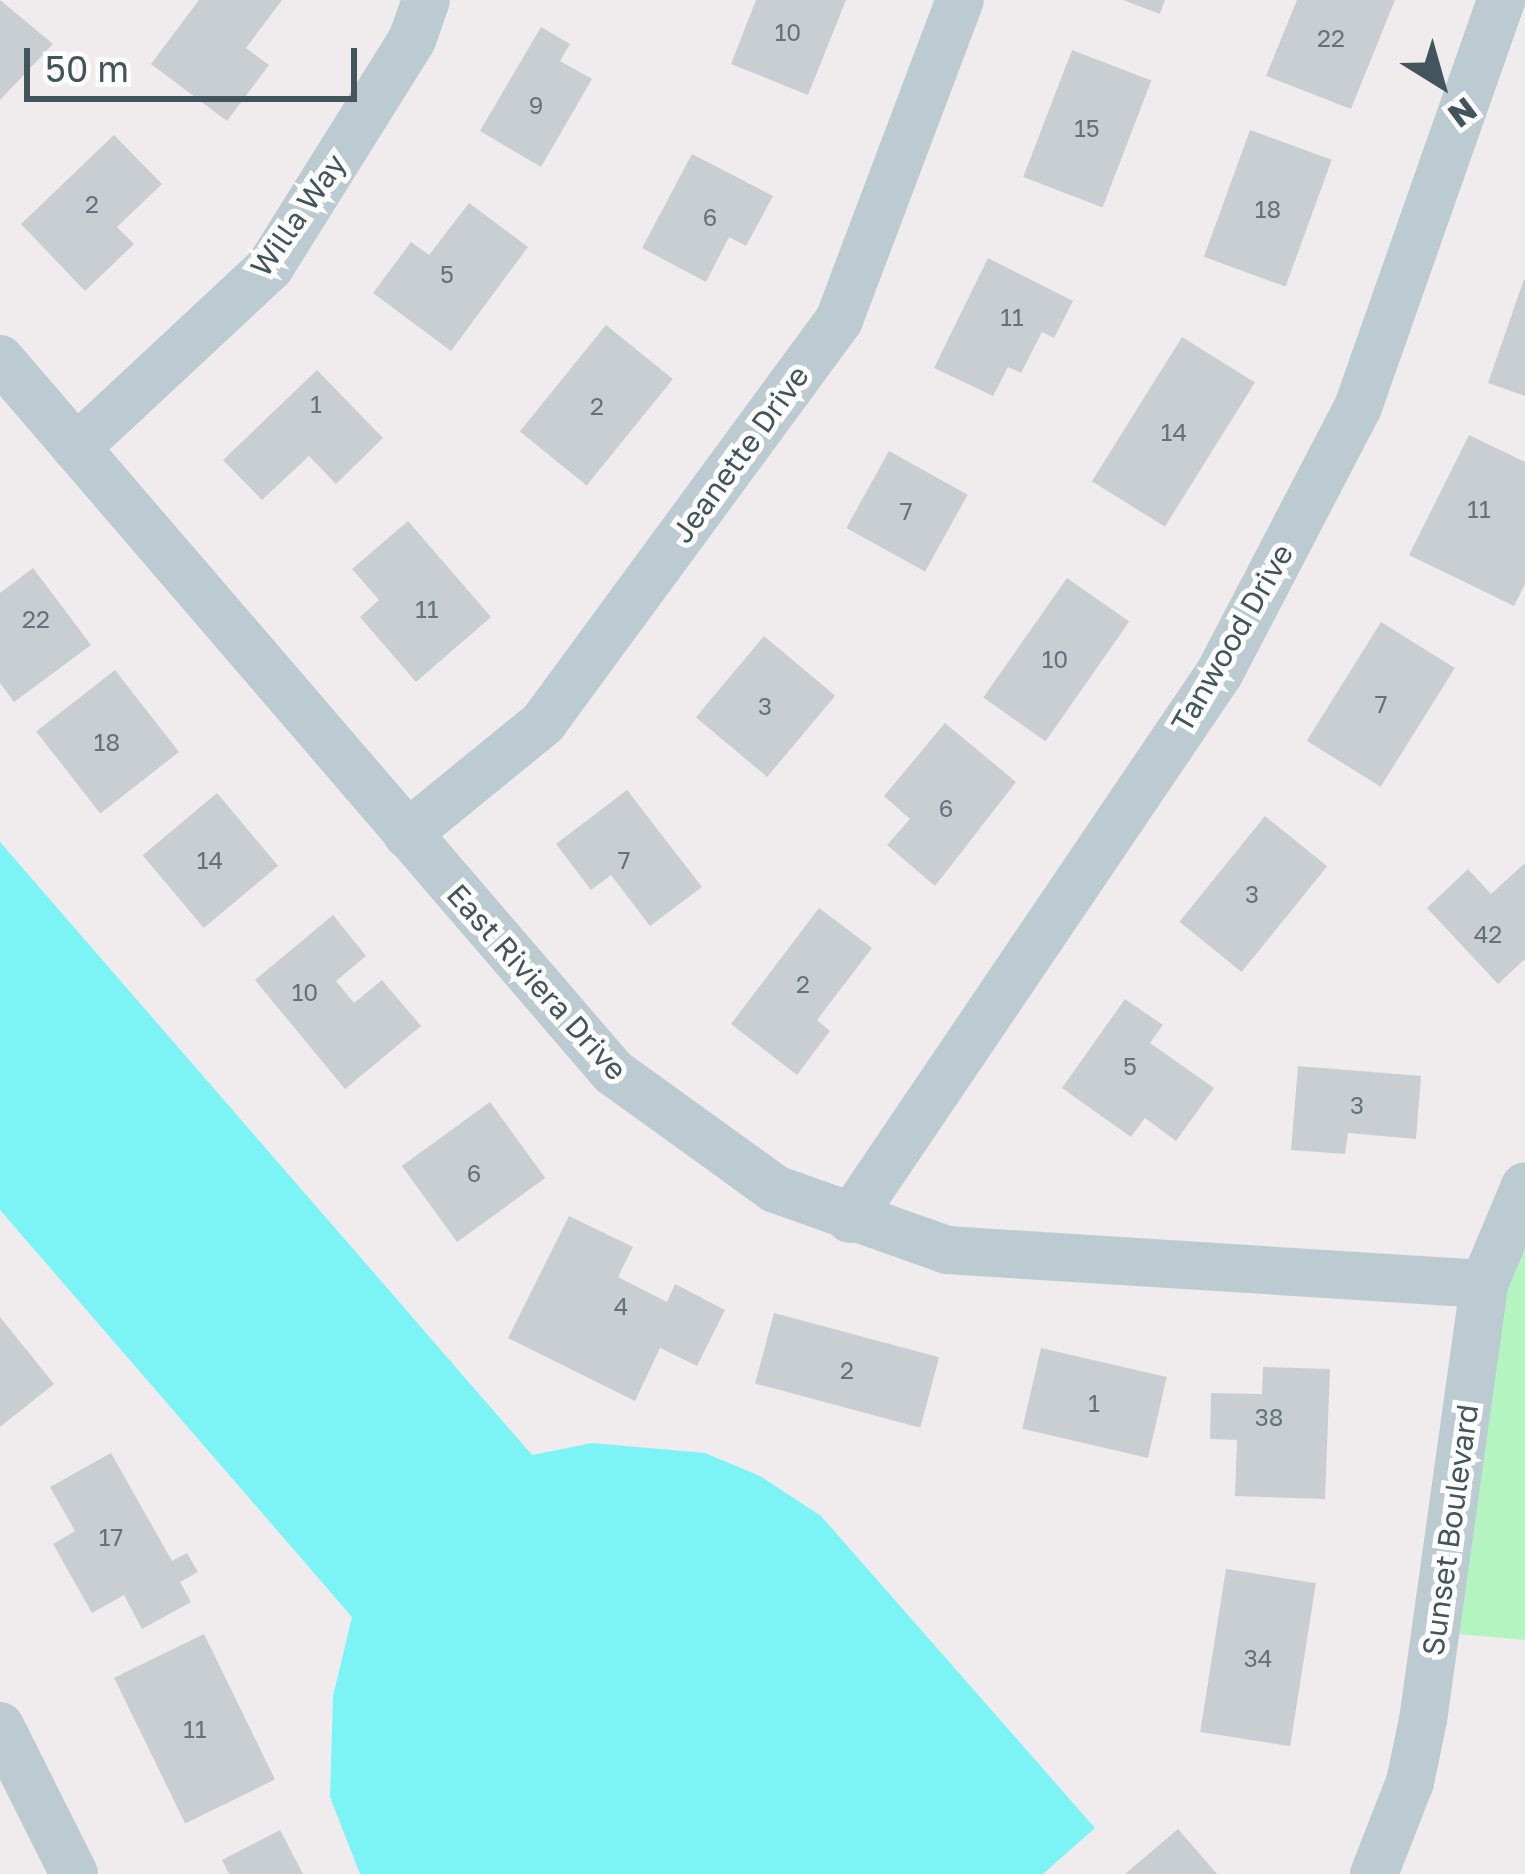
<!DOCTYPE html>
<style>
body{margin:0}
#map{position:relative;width:1525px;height:1874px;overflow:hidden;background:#f0eced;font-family:"Golos Text",sans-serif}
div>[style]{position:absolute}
.green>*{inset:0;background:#b4f4c1}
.water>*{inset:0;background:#7cf4f6}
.building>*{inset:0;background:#c8ced2;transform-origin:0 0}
.street>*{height:48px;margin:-24px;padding:0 24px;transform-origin:24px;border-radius:24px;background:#bbcbd1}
span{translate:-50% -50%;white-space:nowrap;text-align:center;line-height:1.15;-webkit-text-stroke:10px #fff;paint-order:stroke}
.number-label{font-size:24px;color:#64737a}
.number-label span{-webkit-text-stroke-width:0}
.street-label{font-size:30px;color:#43555c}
.north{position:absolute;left:1381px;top:24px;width:120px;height:120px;-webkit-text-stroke:9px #fff;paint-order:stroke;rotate:143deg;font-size:33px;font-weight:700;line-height:48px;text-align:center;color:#43555c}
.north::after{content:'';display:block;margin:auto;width:42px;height:54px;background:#43555c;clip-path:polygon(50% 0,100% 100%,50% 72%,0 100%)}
.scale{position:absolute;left:24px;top:48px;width:333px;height:54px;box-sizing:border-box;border:6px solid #43555c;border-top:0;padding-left:15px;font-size:36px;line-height:42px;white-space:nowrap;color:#43555c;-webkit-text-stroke:9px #fff;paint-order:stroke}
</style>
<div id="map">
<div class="green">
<div style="clip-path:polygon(1525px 1237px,1525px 1640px,1457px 1634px,1500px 1296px)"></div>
</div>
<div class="water">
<div style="clip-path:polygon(0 842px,532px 1455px,592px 1443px,705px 1453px,760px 1476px,821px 1516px,1095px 1828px,1043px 1874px,360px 1874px,330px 1797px,333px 1696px,352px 1617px,0 1210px)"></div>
</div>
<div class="building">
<div style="clip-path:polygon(0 0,53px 44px,0 100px)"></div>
<div style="clip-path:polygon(199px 0,282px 0,246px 48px,269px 65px,227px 121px,151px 64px)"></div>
<div style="clip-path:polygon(756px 0,846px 0,808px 95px,731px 64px)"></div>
<div style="clip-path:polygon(1123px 0,1165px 0,1160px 14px)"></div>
<div style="clip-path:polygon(1297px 0,1395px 0,1351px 109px,1266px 76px)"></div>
<div style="clip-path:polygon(541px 27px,570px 44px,560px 61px,592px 79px,541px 167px,480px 131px)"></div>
<div style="left:1072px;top:50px;width:85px;height:136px;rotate:21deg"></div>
<div style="left:1250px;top:130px;width:87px;height:135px;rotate:20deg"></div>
<div style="clip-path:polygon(114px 135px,162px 184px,117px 227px,134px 244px,85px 291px,21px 224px)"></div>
<div style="clip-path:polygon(692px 154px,773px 196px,746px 246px,729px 237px,706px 282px,642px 248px)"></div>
<div style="clip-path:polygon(469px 203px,528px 247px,451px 351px,373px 293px,411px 242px,429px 255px)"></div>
<div style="clip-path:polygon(988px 258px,1073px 301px,1054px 338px,1042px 332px,1021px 373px,1008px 367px,993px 396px,934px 368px)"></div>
<div style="clip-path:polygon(1524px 279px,1525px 280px,1525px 396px,1488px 383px)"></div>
<div style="left:606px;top:325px;width:86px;height:137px;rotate:39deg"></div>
<div style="left:1182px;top:337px;width:86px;height:170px;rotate:32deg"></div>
<div style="clip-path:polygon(317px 370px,383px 438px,336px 484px,309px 456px,262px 500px,223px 460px)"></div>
<div style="clip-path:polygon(1469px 435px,1525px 462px,1525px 584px,1514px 606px,1409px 555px)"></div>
<div style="left:889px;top:451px;width:90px;height:88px;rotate:29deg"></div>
<div style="clip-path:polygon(408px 521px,491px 617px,416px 682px,360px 617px,379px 600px,352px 569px)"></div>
<div style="clip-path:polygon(33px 568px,91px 645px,14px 702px,0 683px,0 593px)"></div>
<div style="left:1067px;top:578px;width:76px;height:146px;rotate:35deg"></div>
<div style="left:1381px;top:622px;width:87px;height:140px;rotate:32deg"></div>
<div style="left:764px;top:636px;width:93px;height:106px;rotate:40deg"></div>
<div style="left:115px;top:670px;width:104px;height:100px;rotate:52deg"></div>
<div style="clip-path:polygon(945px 723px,1016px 782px,935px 886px,887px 845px,910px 819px,884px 796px)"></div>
<div style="clip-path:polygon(627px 790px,702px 887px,650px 926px,611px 875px,591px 890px,556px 844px)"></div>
<div style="left:217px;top:793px;width:95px;height:97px;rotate:50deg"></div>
<div style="left:1265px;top:816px;width:80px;height:136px;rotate:39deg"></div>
<div style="clip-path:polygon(1525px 863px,1525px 959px,1498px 984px,1427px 908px,1468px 869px,1491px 894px)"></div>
<div style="clip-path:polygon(819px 908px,872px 948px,817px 1020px,830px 1031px,797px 1075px,731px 1024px)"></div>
<div style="clip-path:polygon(333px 915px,366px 956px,336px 981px,354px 1003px,382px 980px,421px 1026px,345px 1089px,255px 980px)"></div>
<div style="clip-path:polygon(1125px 999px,1163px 1025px,1150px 1043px,1214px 1088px,1176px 1141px,1145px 1118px,1131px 1137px,1062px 1088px)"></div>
<div style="clip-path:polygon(1298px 1066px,1421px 1076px,1416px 1139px,1348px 1133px,1345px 1154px,1291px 1150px)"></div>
<div style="left:490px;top:1102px;width:94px;height:109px;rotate:54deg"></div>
<div style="clip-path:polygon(569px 1216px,633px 1247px,618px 1277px,667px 1302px,675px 1284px,725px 1310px,697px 1366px,660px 1348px,635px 1401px,508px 1338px)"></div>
<div style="left:774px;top:1313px;width:171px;height:73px;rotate:15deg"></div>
<div style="clip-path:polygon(0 1317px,54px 1384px,0 1427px)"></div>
<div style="left:1041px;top:1348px;width:129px;height:83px;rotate:13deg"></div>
<div style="clip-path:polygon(1263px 1367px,1330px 1369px,1325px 1499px,1235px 1496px,1237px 1440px,1210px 1439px,1211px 1393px,1262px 1394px)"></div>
<div style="clip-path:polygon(111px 1453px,172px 1561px,187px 1553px,198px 1572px,180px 1582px,191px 1602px,142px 1629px,124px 1595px,92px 1613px,53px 1544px,75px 1531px,50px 1487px)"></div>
<div style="left:1226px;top:1569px;width:91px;height:165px;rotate:9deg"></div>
<div style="left:204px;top:1634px;width:162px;height:100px;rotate:64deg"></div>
<div style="clip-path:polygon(1178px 1829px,1217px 1874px,1125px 1874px)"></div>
<div style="clip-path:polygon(280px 1830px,303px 1874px,229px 1874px,222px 1860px)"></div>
</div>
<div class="street">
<div style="left:0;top:359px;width:940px;rotate:49.31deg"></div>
<div style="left:613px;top:1072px;width:200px;rotate:35.8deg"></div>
<div style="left:775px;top:1189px;width:182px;rotate:19.5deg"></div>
<div style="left:947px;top:1250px;width:538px;rotate:3.62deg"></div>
<div style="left:76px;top:448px;width:265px;rotate:-43deg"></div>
<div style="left:270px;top:267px;width:268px;rotate:-58deg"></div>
<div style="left:412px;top:40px;width:42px;rotate:-70.7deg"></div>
<div style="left:407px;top:834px;width:176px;rotate:-39.2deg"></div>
<div style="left:543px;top:723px;width:500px;rotate:-53.7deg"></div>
<div style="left:839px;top:320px;width:342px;rotate:-69.3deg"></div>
<div style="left:850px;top:1219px;width:660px;rotate:-55.92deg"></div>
<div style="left:1220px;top:672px;width:299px;rotate:-62.5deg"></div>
<div style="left:1358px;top:407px;width:431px;rotate:-70.6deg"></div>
<div style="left:0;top:1726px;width:165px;rotate:63.4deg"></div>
<div style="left:1374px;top:1874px;width:99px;rotate:-68.6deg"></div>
<div style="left:1410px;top:1782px;width:63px;rotate:-78.2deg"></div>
<div style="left:1423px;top:1720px;width:440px;rotate:-82deg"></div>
<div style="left:1484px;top:1284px;width:106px;rotate:-67.3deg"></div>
</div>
<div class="number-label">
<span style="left:788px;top:32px">10</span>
<span style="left:1331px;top:38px">22</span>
<span style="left:536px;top:105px">9</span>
<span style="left:1087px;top:128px">15</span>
<span style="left:92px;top:204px">2</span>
<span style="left:1268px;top:209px">18</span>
<span style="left:710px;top:217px">6</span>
<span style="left:447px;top:274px">5</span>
<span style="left:1012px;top:317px">11</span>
<span style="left:316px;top:404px">1</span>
<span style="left:597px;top:406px">2</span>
<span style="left:1174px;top:432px">14</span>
<span style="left:1479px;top:509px">11</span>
<span style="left:906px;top:511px">7</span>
<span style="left:427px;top:609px">11</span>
<span style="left:36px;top:619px">22</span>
<span style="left:1055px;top:659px">10</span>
<span style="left:1381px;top:704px">7</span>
<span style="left:765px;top:706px">3</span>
<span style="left:107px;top:742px">18</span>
<span style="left:946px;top:808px">6</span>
<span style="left:210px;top:860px">14</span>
<span style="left:624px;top:860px">7</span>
<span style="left:1252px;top:894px">3</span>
<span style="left:1488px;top:934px">42</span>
<span style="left:803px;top:984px">2</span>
<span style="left:305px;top:992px">10</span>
<span style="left:1130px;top:1066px">5</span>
<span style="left:1357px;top:1105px">3</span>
<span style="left:474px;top:1173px">6</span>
<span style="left:621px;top:1306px">4</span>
<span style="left:847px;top:1370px">2</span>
<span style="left:1094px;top:1403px">1</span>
<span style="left:1269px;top:1417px">38</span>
<span style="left:111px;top:1537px">17</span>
<span style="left:1258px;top:1658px">34</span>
<span style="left:195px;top:1729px">11</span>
</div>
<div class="street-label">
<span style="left:298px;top:215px;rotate:-55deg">Willa Way</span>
<span style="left:740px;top:454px;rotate:-54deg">Jeanette Drive</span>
<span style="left:1232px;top:638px;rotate:-60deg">Tanwood Drive</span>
<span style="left:537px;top:982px;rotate:48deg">East Riviera Drive</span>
<span style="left:1450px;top:1530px;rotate:-82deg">Sunset Boulevard</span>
</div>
<div class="north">N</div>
<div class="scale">50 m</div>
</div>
